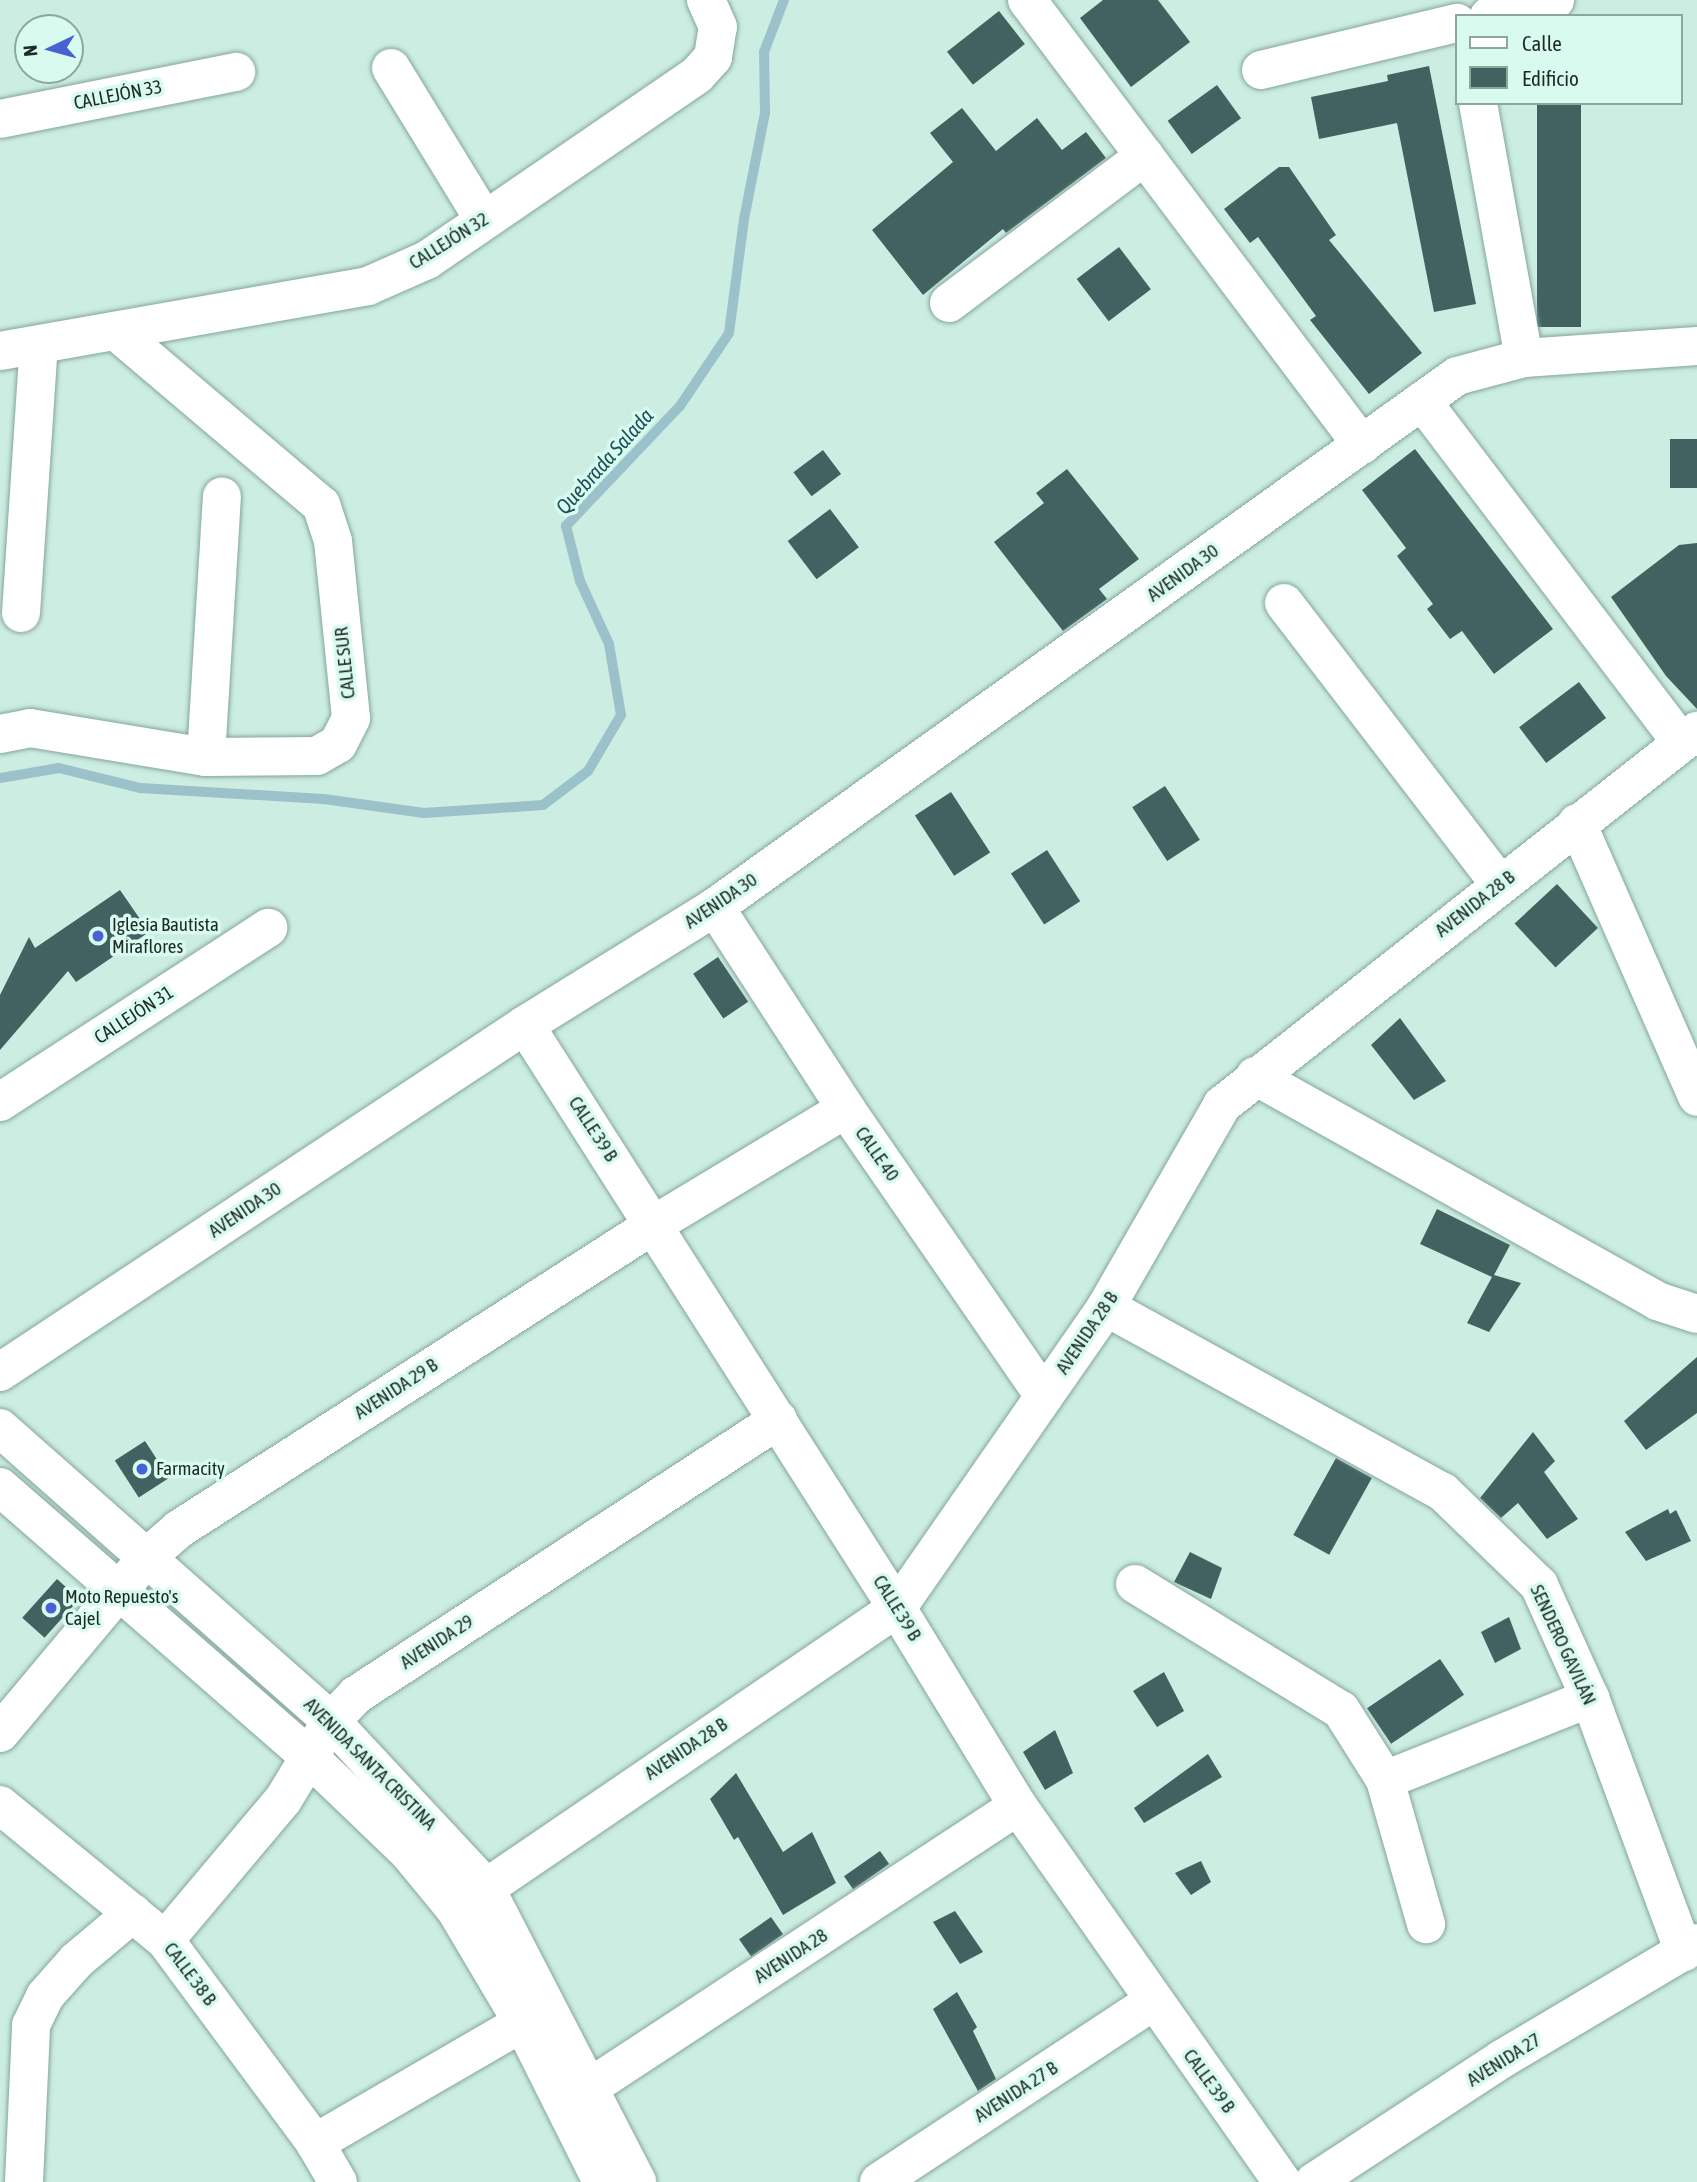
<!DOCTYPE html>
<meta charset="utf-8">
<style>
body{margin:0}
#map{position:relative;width:1697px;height:2182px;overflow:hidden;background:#cbede2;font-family:"Asap Condensed",sans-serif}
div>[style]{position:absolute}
.stream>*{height:10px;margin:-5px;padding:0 5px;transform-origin:5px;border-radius:5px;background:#9bc2ca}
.building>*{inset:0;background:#416261;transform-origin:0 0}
.roads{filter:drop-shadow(0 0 2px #85a59b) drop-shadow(0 0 2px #85a59b)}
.minor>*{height:38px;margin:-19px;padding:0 19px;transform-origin:19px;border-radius:19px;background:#fff}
.dots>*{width:19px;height:19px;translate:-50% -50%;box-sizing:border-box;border:4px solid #d8faef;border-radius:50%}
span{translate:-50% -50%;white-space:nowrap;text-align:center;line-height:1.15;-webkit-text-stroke:7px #d8faef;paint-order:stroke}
.street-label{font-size:19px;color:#1d2a26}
.poi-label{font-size:19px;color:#1d2a26}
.left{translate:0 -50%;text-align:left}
.water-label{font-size:21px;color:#1b515b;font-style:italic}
.legend{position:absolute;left:1455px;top:14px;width:228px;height:91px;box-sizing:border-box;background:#d8faef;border:2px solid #8da79f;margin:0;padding:9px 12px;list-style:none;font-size:21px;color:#1d2a26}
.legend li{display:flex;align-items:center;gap:14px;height:35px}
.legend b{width:35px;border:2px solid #8da79f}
.north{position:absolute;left:14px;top:14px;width:70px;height:70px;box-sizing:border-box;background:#d8faef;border:2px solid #8da79f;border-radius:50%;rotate:265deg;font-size:19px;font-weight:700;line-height:28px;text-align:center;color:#1d2a26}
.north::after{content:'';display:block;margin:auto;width:24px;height:32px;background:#4861d5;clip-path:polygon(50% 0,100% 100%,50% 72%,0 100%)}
</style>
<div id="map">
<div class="stream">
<div style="left:0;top:778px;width:60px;rotate:-9.6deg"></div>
<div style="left:59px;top:768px;width:83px;rotate:13.9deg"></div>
<div style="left:140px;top:788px;width:184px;rotate:3.4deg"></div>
<div style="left:324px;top:799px;width:101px;rotate:8deg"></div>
<div style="left:424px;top:813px;width:119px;rotate:-3.8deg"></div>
<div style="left:543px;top:805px;width:56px;rotate:-37.1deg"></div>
<div style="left:588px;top:771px;width:65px;rotate:-59.5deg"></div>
<div style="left:621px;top:715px;width:72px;rotate:-99.6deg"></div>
<div style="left:609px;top:644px;width:69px;rotate:-114.7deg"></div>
<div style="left:580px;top:581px;width:57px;rotate:-104.3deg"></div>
<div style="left:566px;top:526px;width:166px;rotate:-46.5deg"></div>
<div style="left:680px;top:406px;width:88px;rotate:-56.1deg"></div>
<div style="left:729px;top:333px;width:115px;rotate:-82.5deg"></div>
<div style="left:744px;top:219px;width:108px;rotate:-78.8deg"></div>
<div style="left:765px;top:113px;width:61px;rotate:-90.9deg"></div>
<div style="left:764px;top:52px;width:56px;rotate:-69deg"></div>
</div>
<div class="building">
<div style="clip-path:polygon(1103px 0,1158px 0,1190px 42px,1131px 87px,1080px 18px)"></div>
<div style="left:999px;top:11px;width:42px;height:66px;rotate:52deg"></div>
<div style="clip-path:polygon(1429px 66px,1476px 304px,1434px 312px,1397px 123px,1319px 139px,1311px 97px,1388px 81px,1387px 75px)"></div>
<div style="left:1217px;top:85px;width:41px;height:61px;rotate:54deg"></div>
<div style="left:1537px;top:103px;width:44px;height:224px"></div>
<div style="clip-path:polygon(962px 108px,996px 151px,1037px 118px,1062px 150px,1086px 132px,1106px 158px,1006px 233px,1003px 229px,923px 295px,872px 230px,953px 162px,930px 133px)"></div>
<div style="clip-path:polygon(1279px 167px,1289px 167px,1336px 235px,1329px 240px,1422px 353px,1369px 394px,1310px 320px,1316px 316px,1258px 237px,1250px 243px,1224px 209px)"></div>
<div style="left:1119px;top:247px;width:53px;height:53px;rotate:53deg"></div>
<div style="left:1697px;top:439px;width:49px;height:27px;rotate:90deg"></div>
<div style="clip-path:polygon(1415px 449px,1553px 629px,1494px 674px,1462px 631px,1450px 639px,1427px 609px,1433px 604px,1397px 556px,1406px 548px,1362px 490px)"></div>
<div style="left:823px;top:450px;width:30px;height:37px;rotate:53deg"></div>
<div style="clip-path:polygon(1067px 469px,1139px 559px,1099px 589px,1107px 599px,1063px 631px,994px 542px,1044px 503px,1036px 493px)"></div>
<div style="left:830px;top:509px;width:48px;height:53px;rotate:53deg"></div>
<div style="clip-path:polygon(1697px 543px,1697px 709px,1666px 676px,1611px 597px,1679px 545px)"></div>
<div style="left:1579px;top:682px;width:45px;height:75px;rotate:53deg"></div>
<div style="left:1165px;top:786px;width:64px;height:39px;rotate:57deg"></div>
<div style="left:951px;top:792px;width:72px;height:43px;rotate:57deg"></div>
<div style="left:1047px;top:850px;width:61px;height:43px;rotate:57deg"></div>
<div style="left:1557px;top:884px;width:60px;height:58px;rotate:47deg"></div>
<div style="clip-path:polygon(120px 890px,149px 932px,76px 982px,68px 971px,0 1050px,0 995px,29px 937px,35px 948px)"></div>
<div style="left:718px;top:957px;width:54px;height:30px;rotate:56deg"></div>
<div style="clip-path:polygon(1400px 1018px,1446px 1081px,1414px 1100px,1371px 1045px)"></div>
<div style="clip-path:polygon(1437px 1209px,1510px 1245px,1494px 1275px,1521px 1283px,1489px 1332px,1467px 1323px,1492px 1277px,1420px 1244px)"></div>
<div style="clip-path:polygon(1697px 1357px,1697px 1413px,1646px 1450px,1624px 1421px)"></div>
<div style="clip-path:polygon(1533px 1432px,1555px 1461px,1544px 1472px,1578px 1519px,1547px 1539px,1518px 1503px,1501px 1518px,1480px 1498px)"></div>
<div style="left:145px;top:1441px;width:44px;height:36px;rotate:57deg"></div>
<div style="left:1336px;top:1458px;width:41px;height:88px;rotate:29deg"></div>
<div style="clip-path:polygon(1668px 1509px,1670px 1514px,1676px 1510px,1691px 1541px,1646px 1561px,1625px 1532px)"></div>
<div style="clip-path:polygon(1190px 1552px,1222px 1568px,1211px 1599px,1174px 1582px)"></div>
<div style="left:57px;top:1579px;width:30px;height:52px;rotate:42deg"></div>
<div style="clip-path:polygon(1509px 1617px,1521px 1649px,1495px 1663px,1481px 1632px)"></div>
<div style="left:1440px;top:1659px;width:43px;height:88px;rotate:56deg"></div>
<div style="clip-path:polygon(1164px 1672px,1184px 1711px,1157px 1727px,1133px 1691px)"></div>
<div style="clip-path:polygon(1055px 1730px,1073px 1773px,1045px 1790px,1023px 1752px)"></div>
<div style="clip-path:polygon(1208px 1754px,1222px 1777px,1144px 1823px,1134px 1808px)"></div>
<div style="clip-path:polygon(736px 1773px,783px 1852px,812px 1832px,836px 1883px,783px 1915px,738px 1837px,734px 1840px,710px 1799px)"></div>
<div style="left:880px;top:1851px;width:16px;height:44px;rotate:55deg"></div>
<div style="clip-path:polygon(1201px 1861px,1211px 1882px,1191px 1895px,1175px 1873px)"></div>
<div style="clip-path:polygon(955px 1911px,983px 1952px,960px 1964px,933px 1922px)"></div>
<div style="left:771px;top:1917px;width:21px;height:39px;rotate:55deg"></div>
<div style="clip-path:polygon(957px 1992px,977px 2027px,973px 2031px,996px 2079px,978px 2091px,933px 2009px)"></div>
</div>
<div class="roads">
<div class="minor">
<div style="left:1027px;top:0;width:557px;rotate:53.03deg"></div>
<div style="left:1489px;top:16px;width:68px;rotate:-13.6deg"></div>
<div style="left:391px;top:68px;width:178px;rotate:58.5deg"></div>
<div style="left:1261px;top:70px;width:202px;rotate:-13.5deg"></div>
<div style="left:1478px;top:103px;width:259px;rotate:79.8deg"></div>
<div style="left:0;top:119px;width:241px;rotate:-11.3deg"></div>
<div style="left:949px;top:303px;width:245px;rotate:-36.9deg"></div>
<div style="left:0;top:351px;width:374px;rotate:-10deg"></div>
<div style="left:368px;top:286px;width:64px;rotate:-23.8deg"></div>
<div style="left:427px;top:260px;width:327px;rotate:-34.4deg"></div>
<div style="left:697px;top:75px;width:24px;rotate:-48deg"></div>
<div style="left:713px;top:57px;width:30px;rotate:-81deg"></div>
<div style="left:718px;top:27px;width:30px;rotate:-114deg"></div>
<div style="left:1422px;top:401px;width:428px;rotate:52.8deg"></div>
<div style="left:1284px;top:603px;width:354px;rotate:52.5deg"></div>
<div style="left:21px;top:613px;width:269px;rotate:-86.2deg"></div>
<div style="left:0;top:734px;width:31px;rotate:-11deg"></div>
<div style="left:30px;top:728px;width:178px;rotate:9.4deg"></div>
<div style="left:206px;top:757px;width:111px;rotate:-0.5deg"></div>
<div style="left:317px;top:756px;width:24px;rotate:-30deg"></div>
<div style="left:338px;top:744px;width:29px;rotate:-63deg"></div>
<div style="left:351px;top:718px;width:178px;rotate:-95.8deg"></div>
<div style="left:333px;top:541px;width:38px;rotate:-108deg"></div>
<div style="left:321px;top:505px;width:269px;rotate:-139.7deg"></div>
<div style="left:206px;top:757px;width:261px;rotate:-86.5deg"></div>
<div style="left:1577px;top:823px;width:299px;rotate:66.3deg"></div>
<div style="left:715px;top:907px;width:241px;rotate:57deg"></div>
<div style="left:846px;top:1109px;width:349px;rotate:55.4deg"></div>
<div style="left:525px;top:1025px;width:692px;rotate:57.46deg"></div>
<div style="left:897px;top:1608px;width:232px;rotate:58.6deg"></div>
<div style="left:1018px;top:1806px;width:459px;rotate:54.9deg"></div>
<div style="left:1255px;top:1076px;width:461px;rotate:29.2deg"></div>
<div style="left:1657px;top:1301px;width:42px;rotate:18deg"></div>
<div style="left:0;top:1102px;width:320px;rotate:-33deg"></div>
<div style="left:1106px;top:1307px;width:384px;rotate:28.8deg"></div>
<div style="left:1443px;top:1492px;width:134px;rotate:44.1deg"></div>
<div style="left:1539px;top:1585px;width:124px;rotate:65.7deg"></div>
<div style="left:1590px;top:1698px;width:271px;rotate:69.7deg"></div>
<div style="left:0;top:1372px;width:629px;rotate:-33.46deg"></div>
<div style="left:525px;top:1025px;width:224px;rotate:-31.8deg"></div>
<div style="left:715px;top:907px;width:912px;rotate:-35.59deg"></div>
<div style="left:1457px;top:376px;width:69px;rotate:-15deg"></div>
<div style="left:1524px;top:358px;width:173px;rotate:-4deg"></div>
<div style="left:0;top:1428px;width:442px;rotate:41.5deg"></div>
<div style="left:331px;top:1721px;width:224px;rotate:47deg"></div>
<div style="left:484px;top:1885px;width:334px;rotate:62.7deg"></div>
<div style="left:0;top:1487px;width:409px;rotate:41.1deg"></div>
<div style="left:308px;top:1756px;width:139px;rotate:43.8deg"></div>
<div style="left:408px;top:1852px;width:74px;rotate:50.5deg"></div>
<div style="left:455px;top:1909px;width:131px;rotate:59.3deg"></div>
<div style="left:522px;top:2022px;width:179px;rotate:63.4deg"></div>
<div style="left:1135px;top:1584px;width:241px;rotate:31.5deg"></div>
<div style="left:1341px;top:1710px;width:83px;rotate:57.8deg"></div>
<div style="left:1385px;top:1780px;width:150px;rotate:74.1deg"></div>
<div style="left:0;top:1733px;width:229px;rotate:-50.1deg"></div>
<div style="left:147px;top:1557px;width:43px;rotate:-41.2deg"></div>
<div style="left:179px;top:1529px;width:565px;rotate:-32.65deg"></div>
<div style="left:655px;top:1224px;width:223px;rotate:-31.1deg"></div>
<div style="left:1385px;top:1780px;width:221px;rotate:-21.8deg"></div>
<div style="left:0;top:1805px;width:213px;rotate:39.3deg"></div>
<div style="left:165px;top:1940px;width:252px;rotate:53.5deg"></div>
<div style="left:315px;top:2143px;width:45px;rotate:59.5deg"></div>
<div style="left:455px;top:1909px;width:535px;rotate:-34.25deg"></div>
<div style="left:897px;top:1608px;width:366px;rotate:-55.2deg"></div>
<div style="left:1106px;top:1307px;width:233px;rotate:-60.1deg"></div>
<div style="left:1222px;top:1105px;width:605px;rotate:-38.22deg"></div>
<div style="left:165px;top:1940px;width:183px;rotate:-49.9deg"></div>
<div style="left:283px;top:1800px;width:92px;rotate:-58.7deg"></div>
<div style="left:331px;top:1721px;width:36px;rotate:-46deg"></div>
<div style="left:356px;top:1695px;width:504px;rotate:-33.09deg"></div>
<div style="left:569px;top:2101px;width:537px;rotate:-33.31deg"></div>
<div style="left:315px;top:2143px;width:263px;rotate:-30.1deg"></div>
<div style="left:24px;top:2182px;width:157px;rotate:-87.4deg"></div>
<div style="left:31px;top:2025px;width:32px;rotate:-64deg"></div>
<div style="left:45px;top:1996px;width:48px;rotate:-48.4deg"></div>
<div style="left:77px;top:1960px;width:73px;rotate:-40deg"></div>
<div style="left:879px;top:2182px;width:327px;rotate:-33.4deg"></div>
<div style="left:1314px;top:2182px;width:225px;rotate:-33.2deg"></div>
<div style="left:1502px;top:2059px;width:227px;rotate:-30.7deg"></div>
</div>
</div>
<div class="dots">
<div style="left:98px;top:936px;background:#4861d5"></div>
<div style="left:142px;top:1469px;background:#4861d5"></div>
<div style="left:51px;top:1608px;background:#4861d5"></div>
</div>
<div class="street-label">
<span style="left:118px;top:95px;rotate:-11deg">CALLEJÓN 33</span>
<span style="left:449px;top:241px;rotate:-32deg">CALLEJÓN 32</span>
<span style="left:1183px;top:573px;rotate:-36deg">AVENIDA 30</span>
<span style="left:345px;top:663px;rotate:-96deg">CALLE SUR</span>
<span style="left:721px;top:901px;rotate:-34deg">AVENIDA 30</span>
<span style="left:1475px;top:904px;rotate:-38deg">AVENIDA 28 B</span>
<span style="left:134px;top:1015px;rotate:-33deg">CALLEJÓN 31</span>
<span style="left:593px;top:1129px;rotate:57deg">CALLE 39 B</span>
<span style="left:877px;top:1154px;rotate:55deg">CALLE 40</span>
<span style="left:245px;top:1210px;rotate:-34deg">AVENIDA 30</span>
<span style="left:1087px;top:1333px;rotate:-56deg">AVENIDA 28 B</span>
<span style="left:396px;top:1389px;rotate:-33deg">AVENIDA 29 B</span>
<span style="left:897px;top:1608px;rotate:58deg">CALLE 39 B</span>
<span style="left:437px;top:1642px;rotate:-33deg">AVENIDA 29</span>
<span style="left:1563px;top:1645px;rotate:65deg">SENDERO GAVILÁN</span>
<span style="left:686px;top:1749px;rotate:-34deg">AVENIDA 28 B</span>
<span style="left:370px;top:1764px;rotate:45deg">AVENIDA SANTA CRISTINA</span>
<span style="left:791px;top:1956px;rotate:-33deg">AVENIDA 28</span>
<span style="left:190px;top:1974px;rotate:53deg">CALLE 38 B</span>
<span style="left:1504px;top:2060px;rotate:-32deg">AVENIDA 27</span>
<span style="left:1209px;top:2081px;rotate:54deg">CALLE 39 B</span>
<span style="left:1016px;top:2092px;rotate:-33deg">AVENIDA 27 B</span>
</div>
<div class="poi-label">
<span class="left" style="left:112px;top:936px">Iglesia Bautista<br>Miraflores</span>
<span class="left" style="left:156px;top:1469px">Farmacity</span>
<span class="left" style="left:65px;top:1608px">Moto Repuesto's<br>Cajel</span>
</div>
<div class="water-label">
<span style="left:604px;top:461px;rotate:-48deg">Quebrada Salada</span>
</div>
<ul class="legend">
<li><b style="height:9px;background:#fff"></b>Calle</li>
<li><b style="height:19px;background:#416261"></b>Edificio</li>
</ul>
<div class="north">N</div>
</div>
